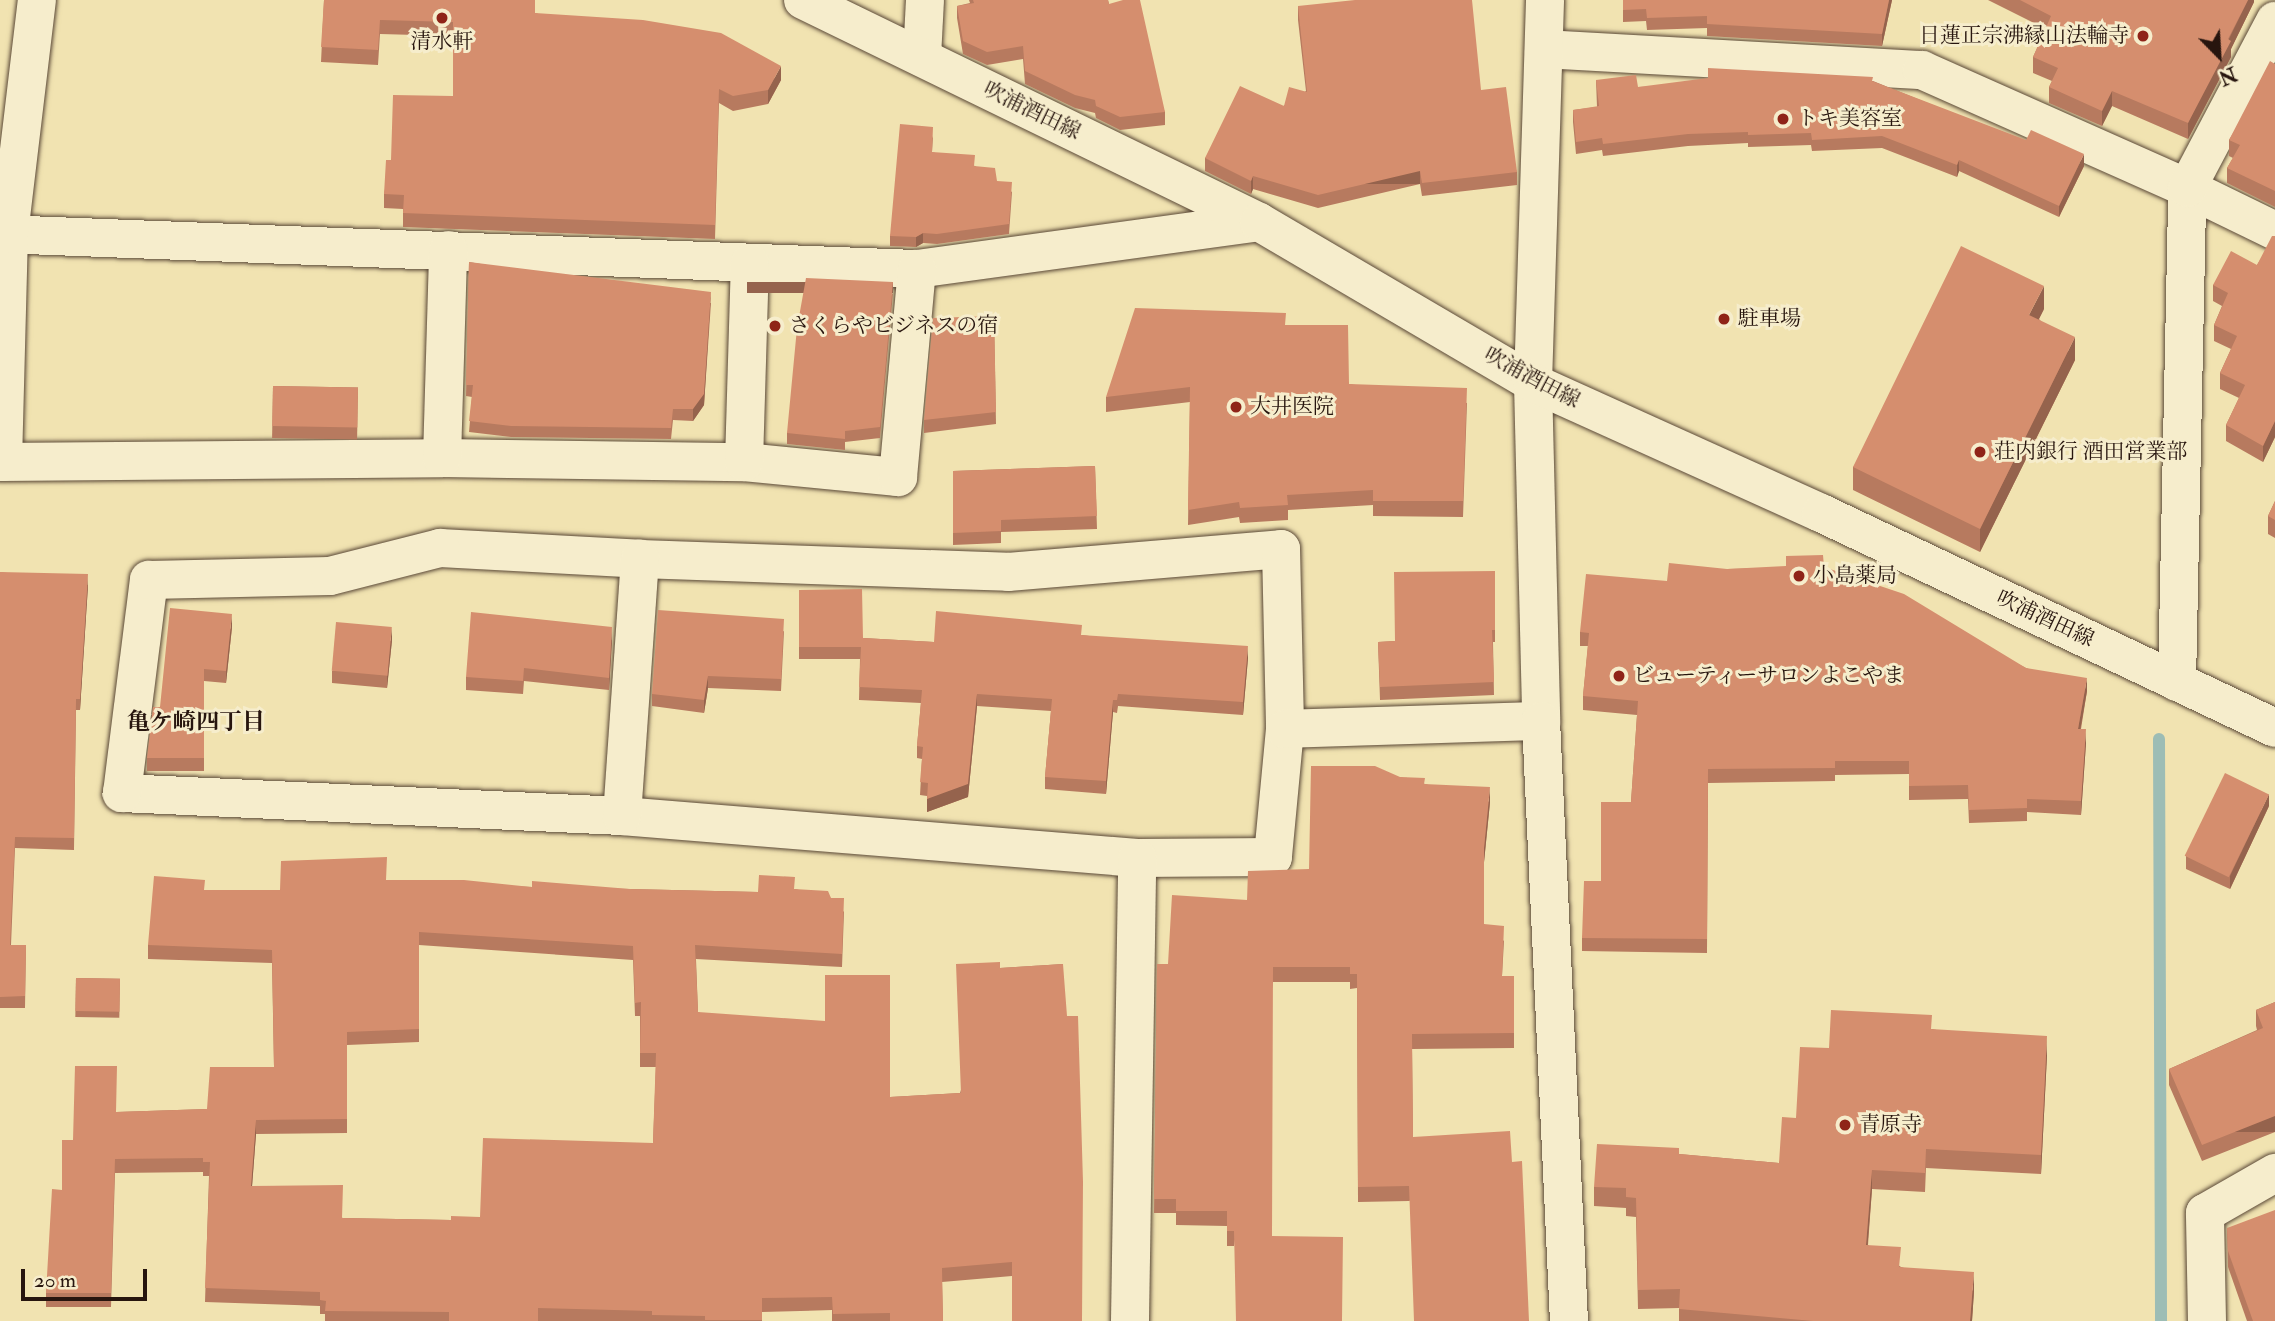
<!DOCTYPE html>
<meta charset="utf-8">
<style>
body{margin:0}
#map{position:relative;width:2275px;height:1321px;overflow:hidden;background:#f1e3b1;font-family:"IM FELL Double Pica","Noto Serif JP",serif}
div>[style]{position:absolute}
.stream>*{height:12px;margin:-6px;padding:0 6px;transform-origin:6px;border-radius:6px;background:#9dbdb5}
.roads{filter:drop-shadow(0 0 2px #5a4837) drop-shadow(0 0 2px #5a4837)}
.minor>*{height:38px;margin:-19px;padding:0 19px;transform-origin:19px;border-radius:19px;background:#f6edcc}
.tertiary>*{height:38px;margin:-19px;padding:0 19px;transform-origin:19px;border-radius:19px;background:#f6edcc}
.secondary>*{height:38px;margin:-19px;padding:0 19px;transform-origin:19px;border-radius:19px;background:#f6edcc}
.wall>*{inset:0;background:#b77a5f;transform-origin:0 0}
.shaded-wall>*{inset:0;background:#95634d;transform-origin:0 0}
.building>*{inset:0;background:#d58e6e;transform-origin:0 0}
.dots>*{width:19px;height:19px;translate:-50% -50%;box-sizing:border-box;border:4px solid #f6edcc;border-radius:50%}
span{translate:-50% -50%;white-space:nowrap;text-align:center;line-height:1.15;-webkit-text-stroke:6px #f6edcc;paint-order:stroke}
.poi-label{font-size:21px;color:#27150e}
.right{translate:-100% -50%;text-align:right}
.left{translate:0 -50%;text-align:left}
.street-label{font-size:21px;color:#27150e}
.neighbourhood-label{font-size:23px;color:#27150e;font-weight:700}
.north{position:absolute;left:2184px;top:21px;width:70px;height:70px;-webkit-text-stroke:5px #f6edcc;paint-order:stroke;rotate:156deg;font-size:19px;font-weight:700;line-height:28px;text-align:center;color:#27150e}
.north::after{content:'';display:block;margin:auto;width:24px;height:32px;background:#27150e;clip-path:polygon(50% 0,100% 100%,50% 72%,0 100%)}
.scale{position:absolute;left:21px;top:1269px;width:126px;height:32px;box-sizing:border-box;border:4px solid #27150e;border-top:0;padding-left:9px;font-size:21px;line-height:24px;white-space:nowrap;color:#27150e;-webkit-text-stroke:5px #f6edcc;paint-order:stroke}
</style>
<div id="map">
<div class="stream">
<div style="left:2159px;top:739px;width:582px;rotate:89.8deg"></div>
</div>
<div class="roads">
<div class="minor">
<div style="left:1544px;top:49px;width:379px;rotate:3.2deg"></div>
<div style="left:1922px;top:70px;width:290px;rotate:24deg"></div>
<div style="left:2187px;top:188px;width:98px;rotate:26deg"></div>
<div style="left:922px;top:57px;width:57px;rotate:-87deg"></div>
<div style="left:0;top:234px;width:918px;rotate:2.19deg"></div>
<div style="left:917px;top:269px;width:345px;rotate:-7.8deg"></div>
<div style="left:1533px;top:383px;width:383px;rotate:-88.2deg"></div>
<div style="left:442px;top:458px;width:302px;rotate:0.8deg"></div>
<div style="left:744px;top:462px;width:155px;rotate:5.6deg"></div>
<div style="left:898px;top:477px;width:209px;rotate:-84.8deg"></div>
<div style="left:0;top:462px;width:442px;rotate:-0.5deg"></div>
<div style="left:442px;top:458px;width:208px;rotate:-88.3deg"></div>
<div style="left:3px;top:462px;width:228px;rotate:-88.5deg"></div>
<div style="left:9px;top:234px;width:236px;rotate:-83.2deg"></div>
<div style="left:744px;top:462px;width:199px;rotate:-88.3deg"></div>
<div style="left:440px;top:548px;width:200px;rotate:3.1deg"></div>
<div style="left:640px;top:559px;width:368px;rotate:2deg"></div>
<div style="left:1008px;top:572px;width:274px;rotate:-4.8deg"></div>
<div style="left:1281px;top:549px;width:180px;rotate:88.7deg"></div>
<div style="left:1285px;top:729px;width:129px;rotate:95.4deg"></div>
<div style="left:1273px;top:857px;width:136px;rotate:179.6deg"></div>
<div style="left:1137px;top:858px;width:517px;rotate:-175.34deg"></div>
<div style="left:622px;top:816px;width:501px;rotate:-177.37deg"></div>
<div style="left:122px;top:793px;width:215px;rotate:-82.8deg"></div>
<div style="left:149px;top:580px;width:181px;rotate:-1.3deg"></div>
<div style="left:330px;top:576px;width:114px;rotate:-14.3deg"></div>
<div style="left:2177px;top:682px;width:494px;rotate:-88.8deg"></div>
<div style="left:2187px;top:188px;width:189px;rotate:-62.2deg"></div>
<div style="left:1285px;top:729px;width:256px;rotate:-1.8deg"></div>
<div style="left:622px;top:816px;width:258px;rotate:-86deg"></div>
<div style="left:1130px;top:1321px;width:463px;rotate:-89.1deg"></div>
<div style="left:2207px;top:1321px;width:108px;rotate:-91.1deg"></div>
<div style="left:2205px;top:1213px;width:81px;rotate:-29.7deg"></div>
</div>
<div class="tertiary">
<div style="left:1533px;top:383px;width:338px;rotate:88.6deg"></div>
<div style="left:1541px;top:721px;width:601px;rotate:87.33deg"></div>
</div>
<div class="secondary">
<div style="left:803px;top:0;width:507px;rotate:25.96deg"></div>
<div style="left:1259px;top:222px;width:318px;rotate:30.4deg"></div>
<div style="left:1533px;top:383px;width:316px;rotate:24.3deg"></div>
<div style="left:1821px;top:513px;width:502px;rotate:25.34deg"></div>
</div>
</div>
<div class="wall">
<div style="clip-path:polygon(324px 0,535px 13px,781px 80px,768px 104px,733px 111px,719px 103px,715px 239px,403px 227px,403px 209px,384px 208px,384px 194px,391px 160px,453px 96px,453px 36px,380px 34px,378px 65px,321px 62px)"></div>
<div style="clip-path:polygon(969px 0,1108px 0,1109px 4px,1165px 112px,1165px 125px,1120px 130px,1096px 118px,1095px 113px,1075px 108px,1025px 84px,1023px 59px,987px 65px,963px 54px,957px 18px,957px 6px,970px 3px)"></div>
<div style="clip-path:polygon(1623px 0,1892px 0,1882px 46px,1707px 36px,1707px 28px,1647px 30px,1646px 21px,1623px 22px)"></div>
<div style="clip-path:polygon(1988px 0,2254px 0,2254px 2px,2231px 49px,2231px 57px,2188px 139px,2112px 106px,2102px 126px,2049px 103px,2049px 87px,2052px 81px,2033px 73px,2033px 57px,2046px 29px)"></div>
<div style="clip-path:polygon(1298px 6px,1481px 90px,1517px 172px,1517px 185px,1422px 196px,1420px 184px,1318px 208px,1253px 189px,1251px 194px,1205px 171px,1205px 158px,1306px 91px,1298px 20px)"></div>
<div style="clip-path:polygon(2275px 64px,2275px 207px,2227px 183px,2227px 168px,2233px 158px,2229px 156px,2229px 140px)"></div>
<div style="clip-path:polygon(1596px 80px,1638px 87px,1873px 81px,2084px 166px,2059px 217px,1959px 171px,1957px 177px,1882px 148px,1812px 151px,1811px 145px,1748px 147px,1748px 143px,1688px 146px,1603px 156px,1602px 150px,1576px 154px,1573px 122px,1573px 110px,1597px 107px)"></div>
<div style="clip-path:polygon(933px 136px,932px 152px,975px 166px,1012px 192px,1009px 234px,937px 244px,923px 243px,916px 247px,890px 246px,890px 236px)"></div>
<div style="clip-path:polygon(2275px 236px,2275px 437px,2263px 462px,2226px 441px,2226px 425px,2239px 398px,2220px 389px,2220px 373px,2231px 349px,2214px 341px,2214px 325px,2222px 306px,2213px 301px,2213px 285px,2257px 265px)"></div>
<div style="clip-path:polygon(469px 262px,711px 303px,704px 405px,693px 421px,673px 420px,671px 439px,511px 437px,469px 432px,472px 397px,466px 396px)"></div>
<div style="clip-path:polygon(893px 293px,880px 438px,845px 442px,845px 450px,787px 444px,787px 433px)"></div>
<div style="clip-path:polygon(2044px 309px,2039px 319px,2075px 360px,1980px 552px,1853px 490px,1853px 467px)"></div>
<div style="clip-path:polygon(994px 316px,996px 424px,924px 433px,924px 420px)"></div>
<div style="clip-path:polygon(1286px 325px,1349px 384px,1467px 403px,1463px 517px,1373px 516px,1373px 505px,1288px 510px,1288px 520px,1240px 523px,1239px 517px,1188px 525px,1190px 402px,1106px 412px,1106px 397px)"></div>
<div style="left:273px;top:386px;width:85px;height:52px;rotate:1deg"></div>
<div style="clip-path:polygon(1095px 466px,1097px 529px,1001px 532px,1001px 543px,953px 545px,953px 471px)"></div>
<div style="clip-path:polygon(2275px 501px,2275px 538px,2268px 534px,2268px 516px)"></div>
<div style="clip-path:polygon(1824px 567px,2026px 668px,2087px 691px,2081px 729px,2086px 743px,2081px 815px,2027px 812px,2027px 821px,1969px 823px,1968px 799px,1909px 800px,1909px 774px,1835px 775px,1835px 781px,1708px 783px,1707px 953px,1582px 951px,1582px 938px,1601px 881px,1631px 802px,1637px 715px,1583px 710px,1583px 696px,1588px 646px,1580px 646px,1580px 632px,1667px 581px,1727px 569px)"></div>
<div style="clip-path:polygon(1495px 571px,1495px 642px,1493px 642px,1494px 695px,1380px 700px,1378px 642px,1395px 641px)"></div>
<div style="clip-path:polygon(0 572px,88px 585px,80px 710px,76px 710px,74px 850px,15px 848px,11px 945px,26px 945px,25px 1008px,0 1008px)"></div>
<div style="clip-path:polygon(799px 590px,863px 638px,934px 642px,1082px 635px,1248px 658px,1243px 715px,1118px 706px,1117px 713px,1113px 712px,1106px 794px,1045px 789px,1045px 777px,1051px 711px,977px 706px,968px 797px,927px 812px,927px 796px,920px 795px,922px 759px,917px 758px,917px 746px,921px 703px,859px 700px,860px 659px,799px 659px)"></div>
<div style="clip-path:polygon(232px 627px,226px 683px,204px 681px,204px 771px,147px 771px,147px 758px,160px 707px)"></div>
<div style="clip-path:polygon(784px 631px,781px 691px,708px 688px,704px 713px,652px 706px,652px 694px)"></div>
<div style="clip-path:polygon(392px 640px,387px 688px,332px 683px,332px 671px)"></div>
<div style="clip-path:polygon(612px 640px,609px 690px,524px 681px,523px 694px,466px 690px,466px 677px)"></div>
<div style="clip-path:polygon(1400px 777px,1490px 802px,1484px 862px,1484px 924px,1504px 941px,1502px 976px,1514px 976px,1514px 1048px,1412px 1049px,1413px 1137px,1512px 1162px,1409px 1201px,1358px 1202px,1357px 988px,1350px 989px,1350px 982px,1273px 982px,1234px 1246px,1227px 1246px,1227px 1226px,1176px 1225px,1176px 1213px,1154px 1213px,1157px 964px,1168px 964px,1247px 900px,1309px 869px)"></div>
<div style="clip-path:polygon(2269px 806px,2230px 889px,2186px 869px,2186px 856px)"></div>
<div style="clip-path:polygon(evenodd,387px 880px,532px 887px,630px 889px,758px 892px,795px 889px,831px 898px,844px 912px,842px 967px,696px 959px,698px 1012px,890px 1097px,960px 1093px,1000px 968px,1063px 964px,1012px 1276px,942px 1282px,943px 1321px,832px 1321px,832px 1310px,762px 1312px,762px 1321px,325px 1321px,325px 1314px,320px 1314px,320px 1306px,205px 1302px,209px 1176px,203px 1176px,203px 1172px,115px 1173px,111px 1307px,46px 1307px,46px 1293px,62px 1190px,73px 1140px,117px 1112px,207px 1109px,274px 1067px,272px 963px,148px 959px,148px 945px,205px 890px,280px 890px,387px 880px,419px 945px,633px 960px,635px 1016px,640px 1016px,640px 1067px,656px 1067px,653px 1143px,480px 1217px,451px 1220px,343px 1218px,252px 1186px,256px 1134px,347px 1133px,347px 1045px,419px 1042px,419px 945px)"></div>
<div style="left:76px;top:978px;width:44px;height:39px;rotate:1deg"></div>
<div style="clip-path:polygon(2275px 1002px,2275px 1132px,2202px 1161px,2169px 1085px,2169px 1069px,2257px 1030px,2256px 1026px,2256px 1010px)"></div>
<div style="clip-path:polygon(1932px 1029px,2047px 1055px,2041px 1174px,1926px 1168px,1925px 1192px,1872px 1189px,1868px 1245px,1901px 1267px,1974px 1291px,1972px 1321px,1679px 1321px,1679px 1308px,1638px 1309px,1636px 1217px,1626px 1216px,1626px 1208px,1594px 1206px,1594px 1187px,1679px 1154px,1779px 1163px,1796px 1118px,1829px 1048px)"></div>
<div style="clip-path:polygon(2227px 1228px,2275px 1321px,2247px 1321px,2228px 1267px)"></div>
</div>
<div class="shaded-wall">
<div style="clip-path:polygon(1889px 0,1892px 0,1882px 46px,1882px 34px)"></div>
<div style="clip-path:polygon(2248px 0,2254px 0,2254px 2px,2231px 49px,2231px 57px,2188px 139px,2188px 123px)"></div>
<div style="clip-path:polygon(781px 66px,781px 80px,768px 104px,768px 90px)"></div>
<div style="clip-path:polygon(2112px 91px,2112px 106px,2102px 126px,2102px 111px)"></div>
<div style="clip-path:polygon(2084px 154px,2084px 166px,2059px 217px,2059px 206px)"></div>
<div style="clip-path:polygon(1959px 160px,1959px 171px,1957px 177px,1957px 165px)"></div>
<div style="left:1420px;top:171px;width:13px;height:105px;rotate:90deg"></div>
<div style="clip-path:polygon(1253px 176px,1253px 189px,1251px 194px,1251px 181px)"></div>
<div style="clip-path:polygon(923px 233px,923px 243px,916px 247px,916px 237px)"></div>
<div style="left:893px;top:282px;width:11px;height:146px;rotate:90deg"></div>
<div style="clip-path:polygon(2044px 286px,2044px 309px,2029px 338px,2029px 315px)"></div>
<div style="clip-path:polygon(711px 292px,704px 405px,693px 421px,693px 409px)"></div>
<div style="clip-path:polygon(2075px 337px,2075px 360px,1980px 552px,1980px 529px)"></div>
<div style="clip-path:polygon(2275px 421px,2275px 437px,2263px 462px,2263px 446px)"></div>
<div style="clip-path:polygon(88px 574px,88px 585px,80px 710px,80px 699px)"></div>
<div style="clip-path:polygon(232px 614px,232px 627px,226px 683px,226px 671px)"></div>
<div style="clip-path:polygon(392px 627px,392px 640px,387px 688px,387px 675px)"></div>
<div style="clip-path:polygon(612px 627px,612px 640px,609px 690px,609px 678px)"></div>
<div style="clip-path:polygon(1248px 646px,1248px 658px,1243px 715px,1243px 702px)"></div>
<div style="clip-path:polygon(708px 676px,708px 688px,704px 713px,704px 700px)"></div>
<div style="clip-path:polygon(2087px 678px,2087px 691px,2078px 742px,2078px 729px)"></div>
<div style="clip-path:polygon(977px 694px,977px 706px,968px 797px,927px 812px,927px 799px)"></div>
<div style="clip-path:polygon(1113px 700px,1113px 712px,1106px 794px,1106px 781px)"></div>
<div style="clip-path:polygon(2086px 729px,2086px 743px,2081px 815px,2081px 801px)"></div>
<div style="clip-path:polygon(1490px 787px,1490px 802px,1484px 862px,1484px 848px)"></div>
<div style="clip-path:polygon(2269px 794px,2269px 806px,2230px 889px,2230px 876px)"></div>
<div style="clip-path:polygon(2047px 1036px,2047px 1055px,2041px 1174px,2041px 1155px)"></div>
<div style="left:2275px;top:1116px;width:16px;height:79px;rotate:90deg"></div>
<div style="clip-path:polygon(256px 1120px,256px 1134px,251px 1200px,251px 1186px)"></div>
<div style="clip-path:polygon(1872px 1170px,1872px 1189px,1866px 1264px,1866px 1245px)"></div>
<div style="clip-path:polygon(1974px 1272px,1974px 1291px,1972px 1321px,1970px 1321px)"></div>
</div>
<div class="building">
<div style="clip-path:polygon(324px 0,535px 0,535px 13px,643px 20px,721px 33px,781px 66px,768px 90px,733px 96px,719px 89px,715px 225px,403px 213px,404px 195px,384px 194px,386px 160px,391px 160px,393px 95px,453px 96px,453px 22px,380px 20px,378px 50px,321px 47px)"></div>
<div style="clip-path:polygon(973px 0,1108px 0,1109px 4px,1123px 0,1140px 0,1165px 112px,1120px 117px,1096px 106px,1095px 100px,1075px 95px,1025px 71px,1023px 46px,987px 52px,963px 41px,957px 6px,974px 3px)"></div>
<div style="clip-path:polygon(1355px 0,1472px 0,1481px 90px,1506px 87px,1517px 172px,1422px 183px,1420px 171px,1318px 195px,1253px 176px,1251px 181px,1205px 158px,1240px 86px,1284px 106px,1289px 87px,1307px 92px,1298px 6px)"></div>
<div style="clip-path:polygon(1623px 0,1889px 0,1882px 34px,1707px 24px,1707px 16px,1647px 18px,1646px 9px,1623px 10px)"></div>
<div style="clip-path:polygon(2020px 0,2248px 0,2228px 39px,2231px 41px,2188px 123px,2112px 91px,2102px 111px,2049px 87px,2058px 68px,2033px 57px,2051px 16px)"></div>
<div style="clip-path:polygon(2270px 61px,2275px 64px,2275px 191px,2227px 168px,2240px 145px,2229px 140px)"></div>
<div style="clip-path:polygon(1708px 68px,1873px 77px,1872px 81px,2026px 140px,2031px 130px,2084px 154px,2059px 206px,1959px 160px,1957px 165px,1882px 136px,1812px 140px,1811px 133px,1748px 135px,1748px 132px,1688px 134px,1603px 144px,1602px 138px,1576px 142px,1573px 110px,1599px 106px,1596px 80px,1636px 75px,1638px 87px,1708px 78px)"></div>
<div style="clip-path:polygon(900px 124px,933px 127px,932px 152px,975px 155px,974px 166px,995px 168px,997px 181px,1012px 182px,1009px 224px,937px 234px,923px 233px,916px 237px,890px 236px)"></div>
<div style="clip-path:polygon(2272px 236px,2275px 236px,2275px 421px,2263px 446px,2226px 425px,2245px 385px,2220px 373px,2237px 336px,2214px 325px,2228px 293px,2213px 285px,2231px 251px,2257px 265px)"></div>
<div style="clip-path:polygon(1961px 246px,2044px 286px,2029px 315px,2075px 337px,1980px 529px,1853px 467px)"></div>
<div style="clip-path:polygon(469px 262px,711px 292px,704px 394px,693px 409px,673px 409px,671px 428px,511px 426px,469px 421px,473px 385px,466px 385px)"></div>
<div style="clip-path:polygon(806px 278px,893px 282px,880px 427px,845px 431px,845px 439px,787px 433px,797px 328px)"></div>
<div style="clip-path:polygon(1135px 308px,1286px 313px,1285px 325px,1348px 325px,1349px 384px,1467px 388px,1463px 501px,1373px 501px,1373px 490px,1287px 495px,1288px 505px,1240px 508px,1239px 502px,1188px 510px,1190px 387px,1106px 397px)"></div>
<div style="clip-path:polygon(994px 316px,996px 412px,924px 420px,933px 318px)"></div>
<div style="left:273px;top:386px;width:85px;height:40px;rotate:1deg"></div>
<div style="clip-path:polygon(1095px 466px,1097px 516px,1001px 520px,1001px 531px,953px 533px,953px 471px)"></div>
<div style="clip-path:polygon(2275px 501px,2275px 520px,2268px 516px)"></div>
<div style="clip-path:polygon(1823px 555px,1824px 567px,1904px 594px,2026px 668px,2087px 678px,2078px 729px,2086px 729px,2081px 801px,2027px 799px,2027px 808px,1969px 810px,1968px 785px,1909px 786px,1909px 761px,1835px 761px,1835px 768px,1708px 769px,1707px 939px,1582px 938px,1584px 881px,1601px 881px,1601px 802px,1631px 802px,1638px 701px,1583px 696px,1589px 633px,1580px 632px,1586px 574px,1667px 581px,1669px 563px,1727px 569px,1786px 566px,1786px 556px)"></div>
<div style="clip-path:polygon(1495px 571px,1495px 630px,1492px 630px,1494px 682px,1380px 687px,1378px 642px,1395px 641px,1394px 572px)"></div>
<div style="clip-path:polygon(0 572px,88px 574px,80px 699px,76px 699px,74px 838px,15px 837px,10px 945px,26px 945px,25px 996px,0 997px)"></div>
<div style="clip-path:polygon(862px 589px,863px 638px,934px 642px,936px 611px,1082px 625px,1081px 635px,1248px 646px,1243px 702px,1118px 694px,1117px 700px,1113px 700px,1106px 781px,1045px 777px,1052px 699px,977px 694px,968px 784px,927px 799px,928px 783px,920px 782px,923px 747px,917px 746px,922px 690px,859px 687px,861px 647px,799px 647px,799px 590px)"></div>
<div style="clip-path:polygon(170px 608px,232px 614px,226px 671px,204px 669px,204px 758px,147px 758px,153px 707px,160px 707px)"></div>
<div style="clip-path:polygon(658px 610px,784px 619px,781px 679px,708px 676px,704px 700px,652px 694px)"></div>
<div style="clip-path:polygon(471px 612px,612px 627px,609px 678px,524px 668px,523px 681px,466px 677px)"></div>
<div style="left:336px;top:622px;width:56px;height:49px;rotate:5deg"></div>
<div style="clip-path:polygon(1311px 766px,1375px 766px,1400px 777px,1425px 778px,1424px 784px,1490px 787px,1484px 848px,1484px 924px,1504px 926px,1502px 976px,1514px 976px,1514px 1033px,1412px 1034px,1413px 1137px,1510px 1131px,1512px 1162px,1522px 1161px,1529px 1321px,1414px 1321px,1409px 1186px,1358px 1187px,1357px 974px,1350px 974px,1350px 967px,1273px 967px,1272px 1236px,1343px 1237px,1342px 1321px,1236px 1321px,1234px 1231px,1227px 1231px,1227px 1211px,1176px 1211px,1176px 1199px,1154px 1199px,1157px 964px,1168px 964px,1172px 895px,1247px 900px,1248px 871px,1309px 869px)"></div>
<div style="left:2225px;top:773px;width:49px;height:92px;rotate:26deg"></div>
<div style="clip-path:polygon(evenodd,387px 857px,386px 880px,464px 880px,532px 887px,532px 881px,630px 889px,758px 892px,759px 875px,795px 877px,794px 889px,828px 891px,831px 898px,844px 898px,842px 954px,695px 945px,698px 1012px,825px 1021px,825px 975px,890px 975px,890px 1097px,961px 1093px,956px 964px,1000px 962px,1000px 968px,1063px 964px,1067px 1016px,1078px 1016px,1083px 1182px,1082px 1321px,1012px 1321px,1012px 1262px,942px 1268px,943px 1321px,890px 1321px,890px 1313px,833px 1314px,832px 1297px,762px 1298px,762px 1320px,705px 1320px,705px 1316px,652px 1315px,652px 1311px,538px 1308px,538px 1321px,449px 1321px,449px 1312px,325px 1311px,326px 1301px,320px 1300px,320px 1292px,205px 1288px,210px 1162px,203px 1162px,203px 1158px,115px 1159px,111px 1293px,46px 1293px,52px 1189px,62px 1190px,62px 1140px,73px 1140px,75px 1066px,117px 1066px,116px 1112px,207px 1109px,210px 1067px,274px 1067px,272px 950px,148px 945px,154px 876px,205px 880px,204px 890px,280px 890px,281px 861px,387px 857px,419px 932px,633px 946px,635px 1003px,641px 1002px,640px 1053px,656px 1053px,653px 1143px,483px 1138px,480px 1217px,451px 1216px,451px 1220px,342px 1218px,343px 1185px,251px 1186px,256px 1120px,347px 1119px,347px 1032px,419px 1029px,419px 932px)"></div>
<div style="left:76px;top:978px;width:44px;height:33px;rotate:1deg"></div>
<div style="clip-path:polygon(2275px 1002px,2275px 1116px,2202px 1145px,2169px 1069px,2263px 1028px,2256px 1010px)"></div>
<div style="clip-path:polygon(1831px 1010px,1932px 1015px,1931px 1029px,2047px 1036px,2041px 1155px,1926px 1149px,1925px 1173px,1872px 1170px,1866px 1245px,1901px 1247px,1899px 1267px,1974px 1272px,1970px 1321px,1813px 1321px,1679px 1309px,1680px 1289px,1638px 1290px,1636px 1198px,1626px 1197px,1626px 1188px,1594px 1187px,1597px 1144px,1679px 1148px,1679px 1154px,1779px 1163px,1782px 1117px,1796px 1118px,1800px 1047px,1829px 1048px)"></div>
<div style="clip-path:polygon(2275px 1210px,2275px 1321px,2253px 1321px,2228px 1251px,2227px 1228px)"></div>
</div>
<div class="dots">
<div style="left:442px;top:18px;background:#8f2418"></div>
<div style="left:2143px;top:36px;background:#8f2418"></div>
<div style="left:1783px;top:119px;background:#8f2418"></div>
<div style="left:1724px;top:319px;background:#8f2418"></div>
<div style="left:775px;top:326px;background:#8f2418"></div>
<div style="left:1236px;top:407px;background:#8f2418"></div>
<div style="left:1980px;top:452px;background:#8f2418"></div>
<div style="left:1799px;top:576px;background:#8f2418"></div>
<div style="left:1619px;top:676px;background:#8f2418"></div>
<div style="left:1845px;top:1125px;background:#8f2418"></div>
</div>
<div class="poi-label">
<span class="right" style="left:2129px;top:36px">日蓮正宗沸縁山法輪寺</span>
<span style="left:442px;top:42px">清水軒</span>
<span class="left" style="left:1797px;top:119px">トキ美容室</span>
<span class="left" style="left:1738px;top:319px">駐車場</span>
<span class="left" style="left:789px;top:326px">さくらやビジネスの宿</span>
<span class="left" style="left:1250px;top:407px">大井医院</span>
<span class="left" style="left:1994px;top:452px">荘内銀行 酒田営業部</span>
<span class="left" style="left:1813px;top:576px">小島薬局</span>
<span class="left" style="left:1633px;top:676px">ビューティーサロンよこやま</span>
<span class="left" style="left:1859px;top:1125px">青原寺</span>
</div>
<div class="street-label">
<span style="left:1032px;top:111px;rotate:26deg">吹浦酒田線</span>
<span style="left:1532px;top:378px;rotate:28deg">吹浦酒田線</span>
<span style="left:2045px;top:619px;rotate:25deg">吹浦酒田線</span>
</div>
<div class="neighbourhood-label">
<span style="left:196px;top:722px">亀ケ崎四丁目</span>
</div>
<div class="north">N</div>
<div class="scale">20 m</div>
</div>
